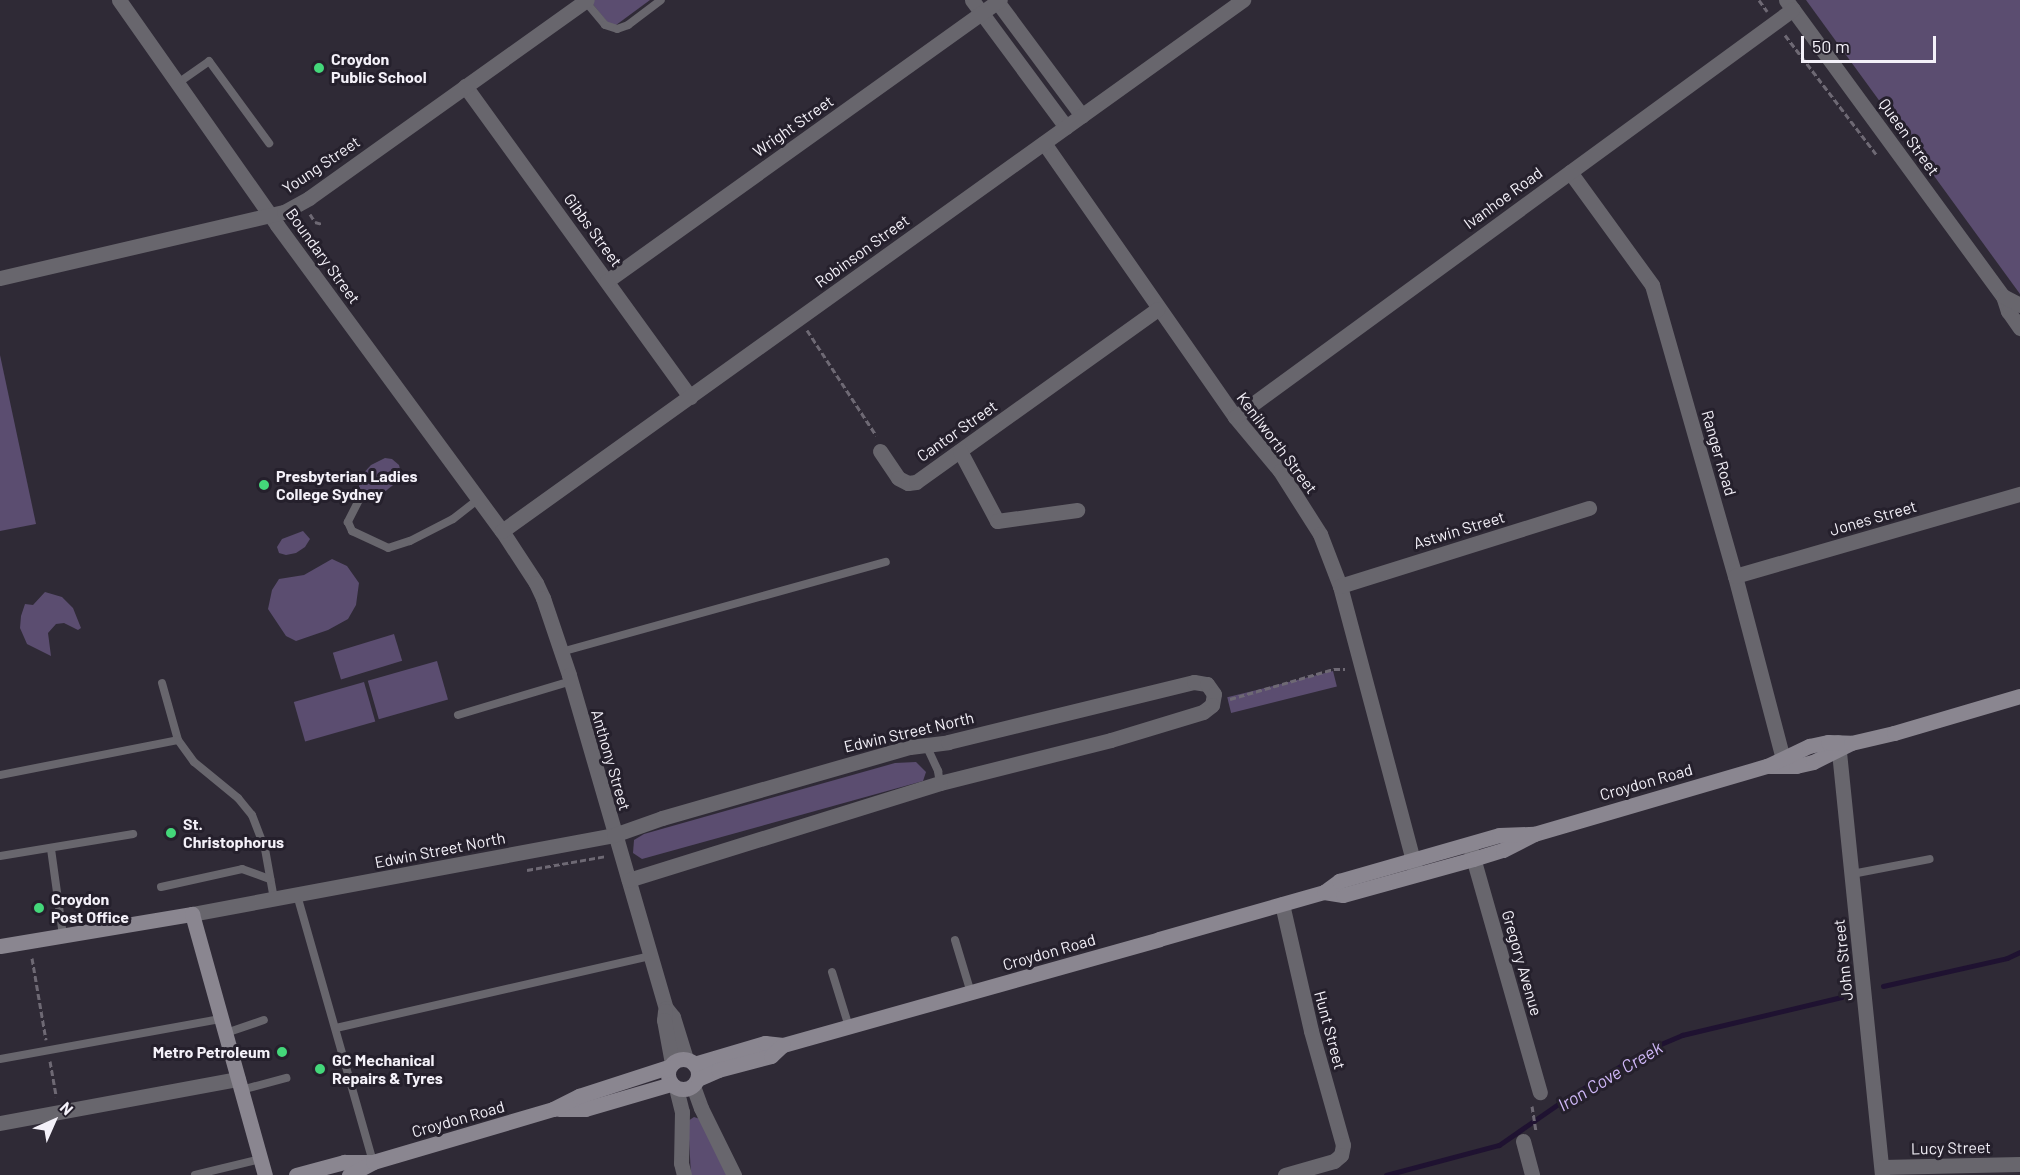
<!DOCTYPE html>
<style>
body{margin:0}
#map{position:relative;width:2020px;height:1175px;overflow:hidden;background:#2f2a36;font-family:Barlow,sans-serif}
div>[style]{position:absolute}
.green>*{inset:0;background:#5b4d70;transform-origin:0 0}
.stream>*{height:5px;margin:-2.5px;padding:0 2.5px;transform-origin:2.5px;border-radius:2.5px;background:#1f1231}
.path>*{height:3px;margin-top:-1.5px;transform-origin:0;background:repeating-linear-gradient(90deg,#6e6974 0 6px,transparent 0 9px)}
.lane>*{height:8px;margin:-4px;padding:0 4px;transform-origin:4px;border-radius:4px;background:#68666d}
.street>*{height:15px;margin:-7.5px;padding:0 7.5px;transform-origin:7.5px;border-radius:7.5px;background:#68666d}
.secondary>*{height:15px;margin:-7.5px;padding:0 7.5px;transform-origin:7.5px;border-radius:7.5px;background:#8a8690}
.secondary>.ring{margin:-7.5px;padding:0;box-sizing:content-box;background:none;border:15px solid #8a8690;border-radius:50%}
.dots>*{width:16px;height:16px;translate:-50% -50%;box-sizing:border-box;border:3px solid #25202c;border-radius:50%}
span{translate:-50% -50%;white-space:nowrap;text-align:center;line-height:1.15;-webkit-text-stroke:6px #25202c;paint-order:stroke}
.poi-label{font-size:16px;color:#f4f1f9;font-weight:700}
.left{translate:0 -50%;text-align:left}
.right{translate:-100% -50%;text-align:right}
.street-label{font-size:16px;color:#f4f1f9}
.water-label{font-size:18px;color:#cfb7f7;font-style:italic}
.north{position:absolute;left:24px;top:1091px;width:60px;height:60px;-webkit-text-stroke:4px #25202c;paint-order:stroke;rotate:45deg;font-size:16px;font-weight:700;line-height:24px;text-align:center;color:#f4f1f9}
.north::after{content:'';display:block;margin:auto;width:21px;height:27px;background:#f4f1f9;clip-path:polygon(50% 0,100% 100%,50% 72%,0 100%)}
.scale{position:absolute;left:1801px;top:36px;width:135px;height:27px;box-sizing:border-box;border:3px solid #f4f1f9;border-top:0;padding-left:8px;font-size:18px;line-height:21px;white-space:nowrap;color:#f4f1f9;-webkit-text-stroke:4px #25202c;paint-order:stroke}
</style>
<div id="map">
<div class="green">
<div style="clip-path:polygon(594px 0,650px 0,612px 28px,591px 2px)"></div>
<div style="clip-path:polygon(1806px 0,2020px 0,2020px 294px)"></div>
<div style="clip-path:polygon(0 355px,36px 524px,0 531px)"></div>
<div style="clip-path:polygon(385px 458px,392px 459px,399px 465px,401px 473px,398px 481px,382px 494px,364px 494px,359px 487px,360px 477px,371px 465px)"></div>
<div style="clip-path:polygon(303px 531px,310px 539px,305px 547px,296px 553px,286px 555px,279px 553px,277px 547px,282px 539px)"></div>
<div style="clip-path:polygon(332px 559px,347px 566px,359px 583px,356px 605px,348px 619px,328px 630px,296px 641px,286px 636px,268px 609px,272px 590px,279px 579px,304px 575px)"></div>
<div style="clip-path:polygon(45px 592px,62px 597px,73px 608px,81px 628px,78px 630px,64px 623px,56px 624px,48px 633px,51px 656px,27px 644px,20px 628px,21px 616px,25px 604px,33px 605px)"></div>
<div style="left:394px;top:634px;width:28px;height:64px;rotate:73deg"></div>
<div style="left:437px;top:661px;width:40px;height:72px;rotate:74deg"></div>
<div style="left:1333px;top:671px;width:16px;height:109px;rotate:76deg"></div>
<div style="left:364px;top:682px;width:41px;height:73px;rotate:74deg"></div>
<div style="clip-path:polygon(916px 762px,926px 772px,923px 781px,642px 859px,633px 853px,634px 840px,644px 834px,895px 763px)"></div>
<div style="clip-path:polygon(694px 1117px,700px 1119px,728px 1175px,691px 1175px,688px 1121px)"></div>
</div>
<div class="stream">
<div style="left:1883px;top:986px;width:127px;rotate:-12.7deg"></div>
<div style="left:2007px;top:958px;width:14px;rotate:-25deg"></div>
<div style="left:1386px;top:1175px;width:117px;rotate:-14.9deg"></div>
<div style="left:1499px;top:1145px;width:79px;rotate:-34.7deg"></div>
<div style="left:1564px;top:1100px;width:99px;rotate:-31deg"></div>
<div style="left:1649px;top:1049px;width:36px;rotate:-23deg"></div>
<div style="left:1682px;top:1035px;width:164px;rotate:-13.4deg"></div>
</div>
<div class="path">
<div style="left:1759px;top:0;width:14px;rotate:54deg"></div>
<div style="left:1785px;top:35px;width:150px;rotate:52.6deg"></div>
<div style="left:310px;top:214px;width:9px;rotate:58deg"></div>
<div style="left:315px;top:222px;width:7px;rotate:16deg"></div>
<div style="left:807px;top:330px;width:126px;rotate:56.7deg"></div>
<div style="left:1230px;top:699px;width:108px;rotate:-16.1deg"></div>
<div style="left:1334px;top:669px;width:11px"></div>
<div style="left:527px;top:870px;width:80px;rotate:-10deg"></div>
<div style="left:32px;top:958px;width:83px;rotate:80.3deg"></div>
<div style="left:50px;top:1061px;width:36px;rotate:80deg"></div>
<div style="left:1532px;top:1106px;width:25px;rotate:81deg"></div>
</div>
<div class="lane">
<div style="left:585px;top:1px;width:31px;rotate:50deg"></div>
<div style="left:605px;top:25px;width:13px;rotate:18deg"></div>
<div style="left:617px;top:29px;width:12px;rotate:-20deg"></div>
<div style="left:628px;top:25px;width:41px;rotate:-37.1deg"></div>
<div style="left:178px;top:83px;width:38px;rotate:-35deg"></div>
<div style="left:209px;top:61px;width:102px;rotate:53.8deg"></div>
<div style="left:359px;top:500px;width:25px;rotate:117deg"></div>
<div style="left:348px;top:522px;width:10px;rotate:66deg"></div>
<div style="left:352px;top:531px;width:40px;rotate:25deg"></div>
<div style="left:388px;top:548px;width:23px;rotate:-18deg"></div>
<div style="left:410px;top:541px;width:48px;rotate:-27.1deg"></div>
<div style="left:453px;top:519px;width:33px;rotate:-38deg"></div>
<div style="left:561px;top:652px;width:337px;rotate:-15.5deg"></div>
<div style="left:162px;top:683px;width:59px;rotate:74.3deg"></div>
<div style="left:178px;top:740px;width:27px;rotate:54deg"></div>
<div style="left:194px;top:762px;width:57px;rotate:39.3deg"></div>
<div style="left:238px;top:798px;width:22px;rotate:51deg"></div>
<div style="left:252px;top:815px;width:36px;rotate:69deg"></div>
<div style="left:265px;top:849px;width:51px;rotate:79.8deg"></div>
<div style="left:458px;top:715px;width:118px;rotate:-16.7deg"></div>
<div style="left:926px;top:745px;width:29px;rotate:65deg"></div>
<div style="left:938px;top:771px;width:12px;rotate:81deg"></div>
<div style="left:0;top:775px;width:181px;rotate:-11.1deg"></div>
<div style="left:51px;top:849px;width:88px;rotate:82.1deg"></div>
<div style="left:0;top:856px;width:135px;rotate:-9.4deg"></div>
<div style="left:1852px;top:874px;width:79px;rotate:-10.9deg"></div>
<div style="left:161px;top:887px;width:83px;rotate:-12.5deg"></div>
<div style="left:242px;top:869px;width:30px;rotate:20deg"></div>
<div style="left:297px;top:895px;width:278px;rotate:74.1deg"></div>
<div style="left:955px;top:940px;width:55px;rotate:73.2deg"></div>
<div style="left:832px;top:972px;width:58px;rotate:72.8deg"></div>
<div style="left:336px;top:1028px;width:323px;rotate:-12.9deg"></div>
<div style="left:226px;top:1033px;width:40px;rotate:-18.9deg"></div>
<div style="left:0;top:1059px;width:225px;rotate:-10.3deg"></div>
<div style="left:241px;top:1090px;width:47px;rotate:-14.9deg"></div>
<div style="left:195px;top:1175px;width:67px;rotate:-13.8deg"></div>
</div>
<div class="street">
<div style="left:119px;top:0;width:275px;rotate:54.9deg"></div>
<div style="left:277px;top:225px;width:380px;rotate:53.7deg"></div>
<div style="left:502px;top:531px;width:62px;rotate:56.8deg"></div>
<div style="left:536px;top:583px;width:17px;rotate:65deg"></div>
<div style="left:543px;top:598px;width:81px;rotate:71.3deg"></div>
<div style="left:569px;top:675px;width:347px;rotate:73.8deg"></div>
<div style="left:666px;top:1008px;width:11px;rotate:52deg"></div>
<div style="left:673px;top:1017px;width:44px;rotate:72.8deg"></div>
<div style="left:972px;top:0;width:158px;rotate:53.5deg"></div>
<div style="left:996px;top:0;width:144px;rotate:53.4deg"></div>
<div style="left:1786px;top:0;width:367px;rotate:53.8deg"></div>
<div style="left:2003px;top:296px;width:16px;rotate:72deg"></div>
<div style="left:2008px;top:311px;width:21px;rotate:55deg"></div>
<div style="left:465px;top:86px;width:384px;rotate:54.1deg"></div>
<div style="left:1044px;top:143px;width:334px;rotate:55.1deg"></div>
<div style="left:1235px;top:417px;width:70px;rotate:50.2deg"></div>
<div style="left:1280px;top:471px;width:75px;rotate:57.6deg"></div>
<div style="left:1320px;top:534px;width:56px;rotate:69deg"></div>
<div style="left:1340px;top:586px;width:296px;rotate:75.1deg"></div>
<div style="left:1570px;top:172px;width:140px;rotate:54deg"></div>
<div style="left:1652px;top:285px;width:303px;rotate:74.1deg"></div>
<div style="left:1735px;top:576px;width:196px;rotate:75.3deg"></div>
<div style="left:0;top:278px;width:292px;rotate:-13.1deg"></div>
<div style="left:284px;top:212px;width:29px;rotate:-29deg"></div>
<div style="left:309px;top:198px;width:341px;rotate:-35.5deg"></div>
<div style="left:607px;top:281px;width:483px;rotate:-35.6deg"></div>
<div style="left:2003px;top:296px;width:19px;rotate:28deg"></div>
<div style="left:1235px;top:417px;width:691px;rotate:-36.17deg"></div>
<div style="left:880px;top:451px;width:32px;rotate:56deg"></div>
<div style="left:898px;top:478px;width:11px;rotate:27deg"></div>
<div style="left:908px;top:483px;width:8px;rotate:-7deg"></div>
<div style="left:916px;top:482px;width:297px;rotate:-35.6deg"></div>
<div style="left:960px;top:451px;width:79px;rotate:62.1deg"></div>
<div style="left:997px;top:521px;width:81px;rotate:-7.8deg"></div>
<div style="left:502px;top:531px;width:912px;rotate:-35.63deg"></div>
<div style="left:1735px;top:576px;width:297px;rotate:-16.1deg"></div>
<div style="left:1340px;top:586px;width:261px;rotate:-17.4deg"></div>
<div style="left:1838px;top:742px;width:435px;rotate:84.2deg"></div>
<div style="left:1470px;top:847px;width:255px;rotate:74.1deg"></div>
<div style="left:1282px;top:904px;width:130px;rotate:77.1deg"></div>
<div style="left:1311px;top:1031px;width:118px;rotate:74.3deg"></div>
<div style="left:1343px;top:1145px;width:10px;rotate:101deg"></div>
<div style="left:1341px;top:1155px;width:9px;rotate:139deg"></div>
<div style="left:1334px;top:1161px;width:51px;rotate:164.1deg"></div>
<div style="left:192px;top:914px;width:429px;rotate:-10.6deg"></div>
<div style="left:614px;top:835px;width:51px;rotate:-19.5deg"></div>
<div style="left:662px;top:818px;width:258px;rotate:-16deg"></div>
<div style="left:910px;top:747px;width:38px;rotate:-7deg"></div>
<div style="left:948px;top:742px;width:253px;rotate:-13.7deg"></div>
<div style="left:1194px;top:682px;width:13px;rotate:9deg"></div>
<div style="left:1207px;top:684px;width:12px;rotate:55deg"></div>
<div style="left:1214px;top:694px;width:11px;rotate:100deg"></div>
<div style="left:1212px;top:705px;width:11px;rotate:142deg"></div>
<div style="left:1203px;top:712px;width:96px;rotate:163.1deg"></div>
<div style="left:1111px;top:740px;width:176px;rotate:165.9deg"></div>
<div style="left:940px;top:783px;width:326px;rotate:162.7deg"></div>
<div style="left:665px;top:1011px;width:9px;rotate:96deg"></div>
<div style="left:664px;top:1020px;width:44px;rotate:79.5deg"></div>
<div style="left:693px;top:1086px;width:23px;rotate:70deg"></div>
<div style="left:701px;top:1108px;width:75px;rotate:63.8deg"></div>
<div style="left:676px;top:1088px;width:25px;rotate:76deg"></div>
<div style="left:682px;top:1112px;width:51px;rotate:91.1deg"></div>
<div style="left:681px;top:1163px;width:12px;rotate:76deg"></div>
<div style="left:0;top:1123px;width:242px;rotate:-10.5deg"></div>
<div style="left:1523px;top:1141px;width:35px;rotate:75deg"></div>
<div style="left:1882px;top:1167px;width:138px;rotate:-1.2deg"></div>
</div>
<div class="secondary">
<div style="left:1770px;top:766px;width:26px"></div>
<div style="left:1796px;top:766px;width:17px;rotate:-13deg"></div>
<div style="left:1813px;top:762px;width:42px;rotate:-26.6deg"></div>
<div style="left:1324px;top:892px;width:19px;rotate:9deg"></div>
<div style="left:1343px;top:895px;width:135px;rotate:-15.5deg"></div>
<div style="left:1473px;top:859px;width:31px;rotate:-17deg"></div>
<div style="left:1503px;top:850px;width:35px;rotate:-27deg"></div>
<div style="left:1534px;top:834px;width:243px;rotate:-16.3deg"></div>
<div style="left:1767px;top:766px;width:47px;rotate:-25.5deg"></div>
<div style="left:1809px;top:746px;width:19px;rotate:-12deg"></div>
<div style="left:1828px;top:742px;width:23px;rotate:2deg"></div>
<div style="left:1851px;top:743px;width:44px;rotate:-13.1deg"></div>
<div style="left:1894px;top:733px;width:131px;rotate:-16.4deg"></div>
<div style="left:0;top:946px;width:195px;rotate:-9.5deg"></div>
<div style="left:192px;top:914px;width:271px;rotate:74.4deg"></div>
<div class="ring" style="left:668px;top:1059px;width:15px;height:15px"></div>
<div style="left:694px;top:1064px;width:74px;rotate:-16.5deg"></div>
<div style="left:765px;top:1043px;width:18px;rotate:6deg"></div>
<div style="left:783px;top:1045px;width:391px;rotate:-15.7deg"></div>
<div style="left:1159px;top:939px;width:172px;rotate:-15.9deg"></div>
<div style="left:1324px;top:892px;width:19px;rotate:-36deg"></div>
<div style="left:1339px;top:881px;width:166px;rotate:-16deg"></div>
<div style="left:1499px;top:835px;width:35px;rotate:-2deg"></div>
<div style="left:698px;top:1079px;width:22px;rotate:-24deg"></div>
<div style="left:718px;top:1070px;width:55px;rotate:-14.8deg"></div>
<div style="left:771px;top:1056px;width:16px;rotate:-43deg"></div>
<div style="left:559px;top:1109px;width:26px"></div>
<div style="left:585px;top:1109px;width:90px;rotate:-16.2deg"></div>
<div style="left:296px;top:1175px;width:50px;rotate:-15.2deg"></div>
<div style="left:344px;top:1162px;width:26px"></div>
<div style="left:349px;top:1175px;width:27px;rotate:-28deg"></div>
<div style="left:373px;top:1162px;width:188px;rotate:-16.4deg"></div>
<div style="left:553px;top:1109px;width:29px;rotate:-27deg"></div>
<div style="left:579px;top:1096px;width:94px;rotate:-18deg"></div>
</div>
<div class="dots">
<div style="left:319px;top:68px;background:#44d77a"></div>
<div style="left:264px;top:485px;background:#44d77a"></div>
<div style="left:171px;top:833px;background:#44d77a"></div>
<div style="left:39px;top:908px;background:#44d77a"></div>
<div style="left:282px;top:1052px;background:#44d77a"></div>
<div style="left:320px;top:1069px;background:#44d77a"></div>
</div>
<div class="poi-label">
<span class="left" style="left:331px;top:68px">Croydon<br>Public School</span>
<span class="left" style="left:276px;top:485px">Presbyterian Ladies<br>College Sydney</span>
<span class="left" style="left:183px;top:833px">St.<br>Christophorus</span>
<span class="left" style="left:51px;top:908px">Croydon<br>Post Office</span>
<span class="right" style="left:270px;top:1052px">Metro Petroleum</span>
<span class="left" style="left:332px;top:1069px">GC Mechanical<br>Repairs &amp; Tyres</span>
</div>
<div class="street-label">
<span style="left:793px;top:126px;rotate:-35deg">Wright Street</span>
<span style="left:1909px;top:137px;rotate:54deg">Queen Street</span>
<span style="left:321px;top:165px;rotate:-34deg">Young Street</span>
<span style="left:1503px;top:198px;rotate:-36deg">Ivanhoe Road</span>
<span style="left:593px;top:230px;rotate:54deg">Gibbs Street</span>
<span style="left:862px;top:251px;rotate:-36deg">Robinson Street</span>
<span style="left:323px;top:256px;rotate:54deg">Boundary Street</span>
<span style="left:957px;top:431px;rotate:-35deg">Cantor Street</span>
<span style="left:1277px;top:443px;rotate:53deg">Kenilworth Street</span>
<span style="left:1719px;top:453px;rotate:74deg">Ranger Road</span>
<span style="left:1873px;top:518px;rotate:-16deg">Jones Street</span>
<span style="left:1459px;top:530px;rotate:-17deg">Astwin Street</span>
<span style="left:909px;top:732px;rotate:-13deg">Edwin Street North</span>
<span style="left:611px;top:760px;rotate:74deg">Anthony Street</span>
<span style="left:1646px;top:782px;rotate:-16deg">Croydon Road</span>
<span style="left:440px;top:850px;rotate:-11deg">Edwin Street North</span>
<span style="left:1049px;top:952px;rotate:-16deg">Croydon Road</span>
<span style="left:1843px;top:960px;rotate:-96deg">John Street</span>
<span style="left:1522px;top:963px;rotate:74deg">Gregory Avenue</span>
<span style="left:1330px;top:1030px;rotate:75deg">Hunt Street</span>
<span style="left:458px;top:1119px;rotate:-16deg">Croydon Road</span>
<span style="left:1951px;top:1148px;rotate:-1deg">Lucy Street</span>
</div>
<div class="water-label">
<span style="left:1610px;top:1076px;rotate:-31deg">Iron Cove Creek</span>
</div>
<div class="north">N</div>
<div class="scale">50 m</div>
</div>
